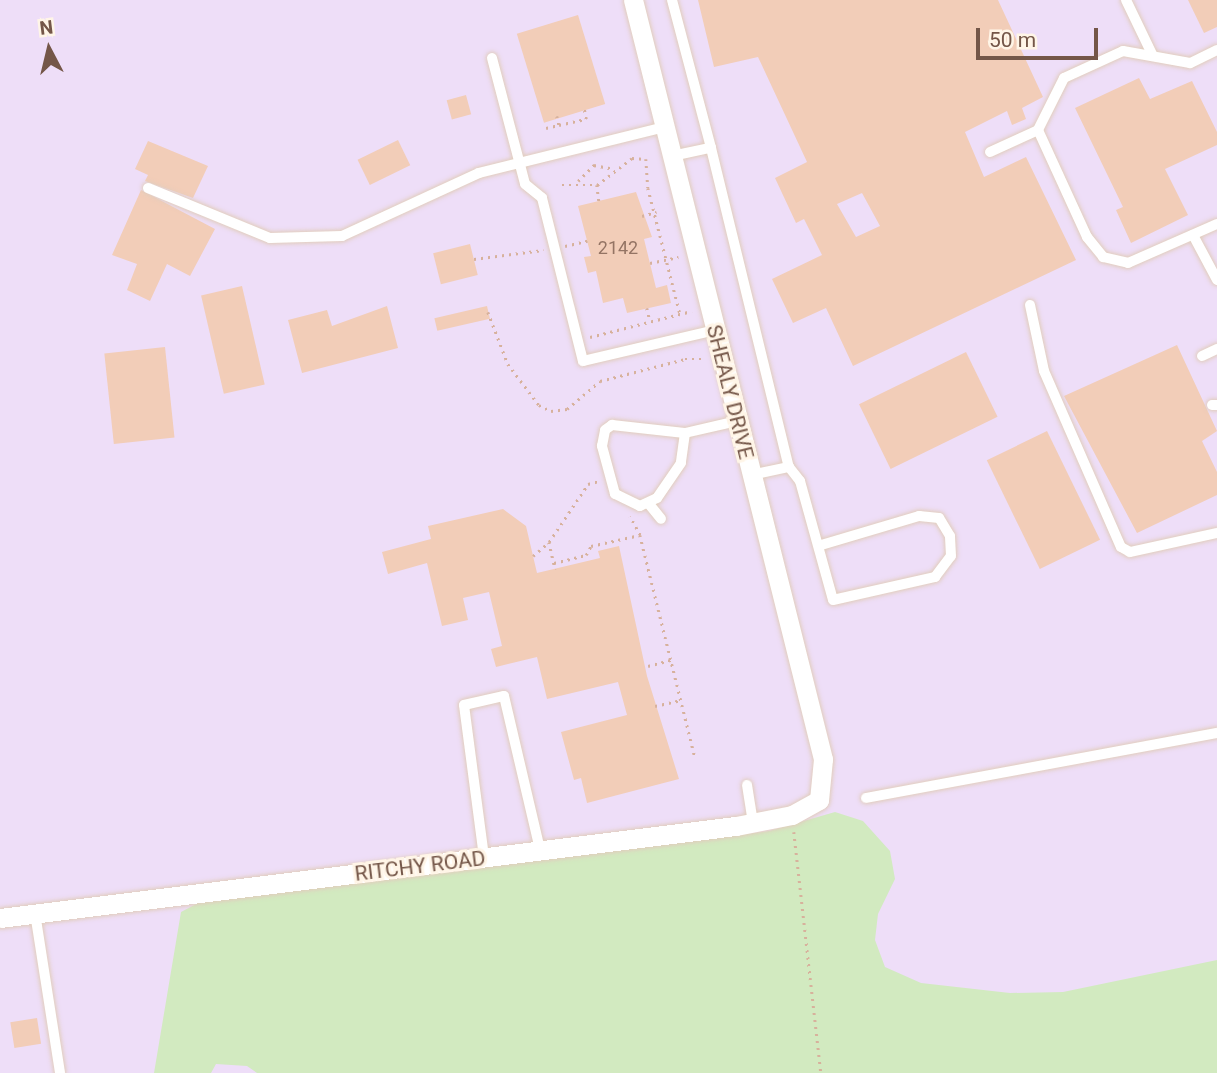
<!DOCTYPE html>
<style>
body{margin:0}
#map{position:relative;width:1217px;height:1073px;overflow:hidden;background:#fcf1e1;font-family:Roboto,sans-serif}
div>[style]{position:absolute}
.education>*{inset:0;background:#eedef8;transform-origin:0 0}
.green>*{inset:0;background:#d2eac0}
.building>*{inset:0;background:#f2cdb8;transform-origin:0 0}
.path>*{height:2.5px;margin-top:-1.25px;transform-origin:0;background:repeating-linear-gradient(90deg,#d7b19c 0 2px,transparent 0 7px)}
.roads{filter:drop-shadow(0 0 2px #e1cdbd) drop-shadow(0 0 2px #e1cdbd)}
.lane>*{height:10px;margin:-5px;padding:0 5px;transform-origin:5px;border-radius:5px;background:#fff}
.street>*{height:19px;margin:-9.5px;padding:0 9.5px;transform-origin:9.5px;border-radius:9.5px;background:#fff}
span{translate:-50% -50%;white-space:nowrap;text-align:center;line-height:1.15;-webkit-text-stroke:6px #fff5e7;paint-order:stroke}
.number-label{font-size:18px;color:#947464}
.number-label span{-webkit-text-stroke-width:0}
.street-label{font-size:21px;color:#745648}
.north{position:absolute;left:14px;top:14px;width:70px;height:70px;-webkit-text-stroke:5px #fff5e7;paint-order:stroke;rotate:353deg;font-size:19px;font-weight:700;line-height:28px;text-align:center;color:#745648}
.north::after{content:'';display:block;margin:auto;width:24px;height:32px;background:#745648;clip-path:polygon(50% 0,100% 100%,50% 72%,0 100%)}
.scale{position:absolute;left:976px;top:28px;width:122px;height:32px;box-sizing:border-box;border:4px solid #745648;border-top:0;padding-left:9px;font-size:21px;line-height:24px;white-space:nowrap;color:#745648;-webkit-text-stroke:5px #fff5e7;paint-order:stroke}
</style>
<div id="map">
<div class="education">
<div style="left:0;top:0;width:1217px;height:1073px"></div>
</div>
<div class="green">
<div style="clip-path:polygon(835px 812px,863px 821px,890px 851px,895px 879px,878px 914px,875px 940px,885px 967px,921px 983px,1010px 993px,1063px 992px,1217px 960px,1217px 1073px,257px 1073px,247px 1066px,216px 1064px,211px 1073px,154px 1073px,181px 912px,198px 903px,769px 831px)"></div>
</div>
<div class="building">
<div style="clip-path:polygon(evenodd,698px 0,998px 0,1043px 97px,1022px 108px,1026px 119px,1012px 125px,1007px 111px,965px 132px,984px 177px,1026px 157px,1076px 260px,853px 366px,826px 308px,793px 323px,772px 279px,822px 255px,804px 219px,796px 223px,775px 178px,807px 162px,758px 57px,714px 67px,698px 0,862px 193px,880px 226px,856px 237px,837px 204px,862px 193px)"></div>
<div style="clip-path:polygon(1188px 0,1217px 0,1217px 27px,1204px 33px)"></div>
<div style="left:578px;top:15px;width:93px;height:64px;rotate:73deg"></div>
<div style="clip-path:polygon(1139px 78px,1150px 99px,1192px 81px,1217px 132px,1217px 145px,1165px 169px,1188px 215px,1131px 243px,1116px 210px,1123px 207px,1075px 108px)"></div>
<div style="left:466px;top:95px;width:20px;height:20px;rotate:75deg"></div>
<div style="left:398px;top:140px;width:28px;height:45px;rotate:64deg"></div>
<div style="clip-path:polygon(148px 141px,208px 166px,193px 198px,145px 181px,148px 175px,135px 169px)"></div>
<div style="clip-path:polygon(141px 190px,215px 229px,190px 276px,167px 264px,150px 301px,127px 290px,137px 264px,112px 255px)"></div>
<div style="clip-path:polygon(636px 192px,652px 237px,644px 239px,656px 288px,667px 285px,671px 303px,627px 313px,623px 298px,603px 303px,596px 271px,588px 273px,584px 257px,591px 256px,578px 206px)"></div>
<div style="left:470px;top:244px;width:32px;height:38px;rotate:76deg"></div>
<div style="left:242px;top:286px;width:101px;height:42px;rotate:77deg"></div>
<div style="clip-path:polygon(387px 306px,398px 348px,302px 373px,288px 320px,327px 310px,332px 326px)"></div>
<div style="left:487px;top:306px;width:13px;height:54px;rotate:77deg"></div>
<div style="clip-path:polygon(1177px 345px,1217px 431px,1202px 441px,1217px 472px,1217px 495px,1137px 533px,1064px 396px)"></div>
<div style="left:165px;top:347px;width:91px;height:61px;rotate:84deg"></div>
<div style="left:966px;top:352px;width:72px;height:119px;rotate:64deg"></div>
<div style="left:1047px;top:431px;width:121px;height:67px;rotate:64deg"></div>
<div style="clip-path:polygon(503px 509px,526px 526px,537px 573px,600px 558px,598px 551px,619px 546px,647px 676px,679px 779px,587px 803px,581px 778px,574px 780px,561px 732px,627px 715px,618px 682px,547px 699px,537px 657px,496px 667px,491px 649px,502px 646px,489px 592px,463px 598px,468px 620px,442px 626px,427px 563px,388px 574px,382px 552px,431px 539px,428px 526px)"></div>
<div style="left:37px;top:1018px;width:26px;height:27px;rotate:81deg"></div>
</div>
<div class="path">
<div style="left:557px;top:116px;width:9px;rotate:77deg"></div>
<div style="left:559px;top:125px;width:28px;rotate:-13deg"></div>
<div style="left:586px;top:119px;width:10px;rotate:-101deg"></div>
<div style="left:546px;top:128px;width:13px;rotate:-13deg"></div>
<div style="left:578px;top:181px;width:23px;rotate:-45deg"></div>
<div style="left:594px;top:165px;width:21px;rotate:11deg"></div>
<div style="left:562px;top:185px;width:35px"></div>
<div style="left:597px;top:185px;width:44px;rotate:-37.6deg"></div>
<div style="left:632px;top:158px;width:14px;rotate:4deg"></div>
<div style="left:646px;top:159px;width:29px;rotate:86deg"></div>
<div style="left:648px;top:188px;width:130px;rotate:75.7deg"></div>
<div style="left:597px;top:185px;width:16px;rotate:83deg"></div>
<div style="left:642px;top:216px;width:15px;rotate:-16deg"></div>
<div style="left:565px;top:246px;width:23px;rotate:-13deg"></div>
<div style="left:474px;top:259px;width:70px;rotate:-7.4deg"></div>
<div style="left:650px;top:263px;width:29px;rotate:-12deg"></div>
<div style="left:647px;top:308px;width:13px;rotate:77deg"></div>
<div style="left:488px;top:312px;width:56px;rotate:69deg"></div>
<div style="left:508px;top:364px;width:51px;rotate:52.9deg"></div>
<div style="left:539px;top:405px;width:13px;rotate:27deg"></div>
<div style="left:551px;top:411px;width:16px;rotate:-7deg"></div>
<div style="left:567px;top:409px;width:43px;rotate:-40.3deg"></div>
<div style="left:600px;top:381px;width:88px;rotate:-14.5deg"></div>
<div style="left:685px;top:359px;width:21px"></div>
<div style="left:590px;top:337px;width:105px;rotate:-14.3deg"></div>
<div style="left:640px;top:535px;width:229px;rotate:76.1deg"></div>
<div style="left:549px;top:542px;width:28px;rotate:77deg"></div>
<div style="left:533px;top:556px;width:21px;rotate:-41deg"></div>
<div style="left:549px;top:542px;width:70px;rotate:-56.1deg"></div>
<div style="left:588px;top:484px;width:11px;rotate:-15deg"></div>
<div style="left:554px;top:563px;width:33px;rotate:-14deg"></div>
<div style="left:586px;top:555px;width:10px;rotate:-61deg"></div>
<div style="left:591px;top:546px;width:50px;rotate:-12.7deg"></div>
<div style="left:640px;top:535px;width:21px;rotate:-119deg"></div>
<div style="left:648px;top:666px;width:24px;rotate:-15deg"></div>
<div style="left:655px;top:706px;width:27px;rotate:-13deg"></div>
<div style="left:794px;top:832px;width:243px;rotate:83.6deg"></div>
</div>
<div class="roads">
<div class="lane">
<div style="left:672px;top:0;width:153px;rotate:75.2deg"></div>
<div style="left:1126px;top:0;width:62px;rotate:64.3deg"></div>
<div style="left:1217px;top:50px;width:30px;rotate:154deg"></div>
<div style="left:1190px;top:63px;width:68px;rotate:-169.8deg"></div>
<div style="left:1123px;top:51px;width:65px;rotate:155.4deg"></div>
<div style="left:1064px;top:78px;width:58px;rotate:116.6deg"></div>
<div style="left:1038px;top:130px;width:118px;rotate:65.4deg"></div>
<div style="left:1087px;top:237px;width:26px;rotate:51deg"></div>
<div style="left:1103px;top:257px;width:26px;rotate:13deg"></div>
<div style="left:1128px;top:263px;width:97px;rotate:-23.7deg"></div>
<div style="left:492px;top:58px;width:130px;rotate:75.3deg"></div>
<div style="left:525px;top:184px;width:22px;rotate:39deg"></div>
<div style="left:542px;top:198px;width:168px;rotate:75.9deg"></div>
<div style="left:583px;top:361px;width:136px;rotate:-13.2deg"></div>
<div style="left:990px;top:152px;width:53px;rotate:-24.6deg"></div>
<div style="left:672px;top:156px;width:40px;rotate:-12deg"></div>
<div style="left:711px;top:148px;width:328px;rotate:76.3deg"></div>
<div style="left:148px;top:188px;width:132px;rotate:22.3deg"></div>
<div style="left:270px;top:238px;width:72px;rotate:-1.6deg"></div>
<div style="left:342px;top:236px;width:151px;rotate:-24.7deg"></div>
<div style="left:479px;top:173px;width:192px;rotate:-13.9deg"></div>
<div style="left:1193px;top:235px;width:51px;rotate:61.9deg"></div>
<div style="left:1030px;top:305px;width:67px;rotate:78deg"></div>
<div style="left:1044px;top:371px;width:192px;rotate:66.4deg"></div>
<div style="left:1121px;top:547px;width:10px;rotate:29deg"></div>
<div style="left:1130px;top:552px;width:89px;rotate:-12.3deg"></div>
<div style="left:1202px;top:356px;width:17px;rotate:-25deg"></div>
<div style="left:1212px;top:405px;width:5px"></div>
<div style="left:685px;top:433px;width:30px;rotate:98deg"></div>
<div style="left:681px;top:463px;width:42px;rotate:124.4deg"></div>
<div style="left:657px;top:498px;width:19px;rotate:155deg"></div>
<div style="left:640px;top:506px;width:28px;rotate:-154deg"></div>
<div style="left:615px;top:494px;width:50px;rotate:-105.2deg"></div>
<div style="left:602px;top:446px;width:16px;rotate:-79deg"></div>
<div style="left:605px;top:430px;width:9px;rotate:-36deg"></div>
<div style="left:612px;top:425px;width:73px;rotate:6.3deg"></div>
<div style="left:685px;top:433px;width:53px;rotate:-13deg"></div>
<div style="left:751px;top:475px;width:39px;rotate:-12deg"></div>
<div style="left:789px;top:467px;width:18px;rotate:52deg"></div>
<div style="left:800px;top:481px;width:123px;rotate:74.5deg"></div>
<div style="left:833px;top:600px;width:105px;rotate:-12.7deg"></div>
<div style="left:935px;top:577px;width:26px;rotate:-53deg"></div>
<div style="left:951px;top:556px;width:20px;rotate:-93deg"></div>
<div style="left:950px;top:536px;width:21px;rotate:-121deg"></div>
<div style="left:939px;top:518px;width:20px;rotate:-174deg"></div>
<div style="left:919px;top:516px;width:102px;rotate:163.5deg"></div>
<div style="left:649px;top:504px;width:19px;rotate:51deg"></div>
<div style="left:747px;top:785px;width:38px;rotate:81deg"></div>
<div style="left:866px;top:798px;width:357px;rotate:-10.5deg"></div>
<div style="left:484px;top:857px;width:153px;rotate:-97.5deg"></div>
<div style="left:464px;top:705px;width:41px;rotate:-12.7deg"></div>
<div style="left:504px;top:696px;width:158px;rotate:76.8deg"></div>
<div style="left:35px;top:913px;width:162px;rotate:81.1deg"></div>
</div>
<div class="street">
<div style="left:0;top:918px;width:742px;rotate:-7.13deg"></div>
<div style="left:736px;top:826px;width:57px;rotate:-11.1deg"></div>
<div style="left:792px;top:815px;width:31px;rotate:-29deg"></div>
<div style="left:819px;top:800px;width:41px;rotate:-84.4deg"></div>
<div style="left:823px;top:759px;width:782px;rotate:-104.05deg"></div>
</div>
</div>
<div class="number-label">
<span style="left:618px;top:248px">2142</span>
</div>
<div class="street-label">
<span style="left:730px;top:392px;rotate:76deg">SHEALY DRIVE</span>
<span style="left:420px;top:866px;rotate:-7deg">RITCHY ROAD</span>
</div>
<div class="north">N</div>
<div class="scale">50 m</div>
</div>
